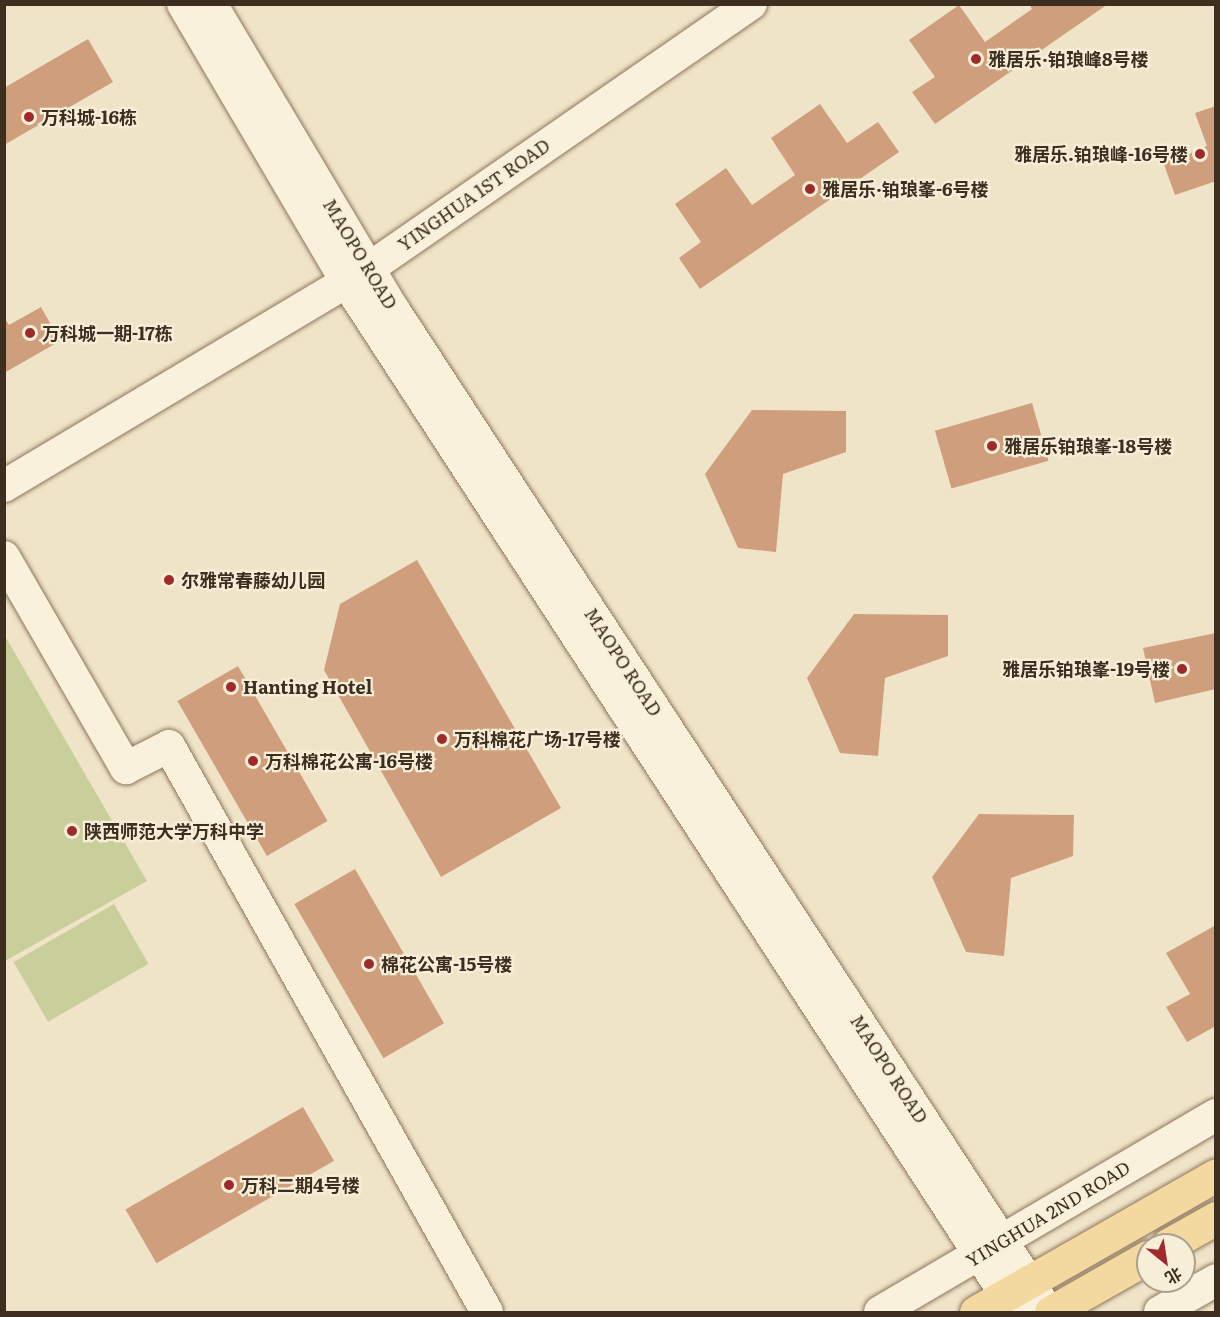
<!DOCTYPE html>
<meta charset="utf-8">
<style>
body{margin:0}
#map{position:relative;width:1220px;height:1317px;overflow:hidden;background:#f0e4c8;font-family:Literata,"Noto Sans SC",serif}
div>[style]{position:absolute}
.green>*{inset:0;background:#c9cf9b;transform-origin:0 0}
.building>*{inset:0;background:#cf9f7d;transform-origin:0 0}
.roads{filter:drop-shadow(0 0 2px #8d765c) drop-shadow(0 0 2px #8d765c)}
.minor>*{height:32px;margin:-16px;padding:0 16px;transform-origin:16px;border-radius:16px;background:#faf1dc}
.major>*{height:33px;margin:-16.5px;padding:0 16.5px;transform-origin:16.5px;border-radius:16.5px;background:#f3d9a0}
.dots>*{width:16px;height:16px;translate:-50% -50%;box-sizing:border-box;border:3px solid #f7eed8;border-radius:50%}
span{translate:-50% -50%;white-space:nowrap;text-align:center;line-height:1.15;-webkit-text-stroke:4.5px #f7eed8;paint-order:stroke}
.poi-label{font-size:18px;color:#3d2e20;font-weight:700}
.left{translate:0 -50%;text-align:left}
.right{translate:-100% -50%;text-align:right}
.street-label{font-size:18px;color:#3d2e20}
.frame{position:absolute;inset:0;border:6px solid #3d2e20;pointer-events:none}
.north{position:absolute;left:1136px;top:1233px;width:60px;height:60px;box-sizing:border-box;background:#f7eed8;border:2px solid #ada18e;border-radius:50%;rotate:150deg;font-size:16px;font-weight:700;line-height:24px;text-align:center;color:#3d2e20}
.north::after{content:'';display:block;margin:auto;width:21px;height:27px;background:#9e2a2b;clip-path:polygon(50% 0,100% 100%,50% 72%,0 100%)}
</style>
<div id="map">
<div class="green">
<div style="clip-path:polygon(5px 636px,147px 881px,5px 961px)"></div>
<div style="left:114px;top:904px;width:69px;height:116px;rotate:60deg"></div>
</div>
<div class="building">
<div style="clip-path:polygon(1029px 4px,1108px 4px,935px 124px,912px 92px,935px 77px,909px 40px,959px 5px,985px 42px,1032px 9px)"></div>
<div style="clip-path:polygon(88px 39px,113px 82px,4px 145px,4px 88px)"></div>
<div style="clip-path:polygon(820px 104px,847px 143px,878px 122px,899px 152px,700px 289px,679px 258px,701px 242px,675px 204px,726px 168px,752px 205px,795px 175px,771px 138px)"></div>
<div style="clip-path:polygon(1216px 106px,1216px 181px,1175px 195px,1163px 162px,1207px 146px,1195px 113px)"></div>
<div style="clip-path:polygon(41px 307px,60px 341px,4px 373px,4px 317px,9px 325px)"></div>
<div style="left:1032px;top:403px;width:60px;height:101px;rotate:74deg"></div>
<div style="clip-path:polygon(752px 410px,846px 411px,846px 452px,783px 474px,776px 552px,738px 548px,705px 474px)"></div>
<div style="clip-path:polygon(417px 560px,561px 808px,441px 877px,324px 670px,340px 604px)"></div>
<div style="clip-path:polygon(854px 614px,948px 615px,948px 656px,885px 678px,878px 756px,840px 753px,807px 678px)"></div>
<div style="clip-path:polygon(1216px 633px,1216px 689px,1155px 703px,1143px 648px)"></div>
<div style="left:238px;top:666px;width:179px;height:70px;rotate:60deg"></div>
<div style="clip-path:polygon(979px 814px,1074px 815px,1073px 856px,1011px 878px,1004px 956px,966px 952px,932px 877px)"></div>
<div style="left:355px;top:869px;width:178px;height:70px;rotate:60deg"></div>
<div style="clip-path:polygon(1216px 925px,1216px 1026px,1187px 1042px,1166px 1007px,1190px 994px,1166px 953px)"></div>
<div style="left:303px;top:1107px;width:62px;height:205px;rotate:60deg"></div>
</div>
<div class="roads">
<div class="minor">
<div style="left:183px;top:4px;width:321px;rotate:59.5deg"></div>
<div style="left:346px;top:281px;width:1230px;rotate:56.94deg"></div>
<div style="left:211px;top:4px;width:355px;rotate:59.2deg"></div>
<div style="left:393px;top:309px;width:1198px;rotate:56.85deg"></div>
<div style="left:4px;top:486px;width:424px;rotate:-30.8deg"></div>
<div style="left:368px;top:269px;width:466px;rotate:-34.7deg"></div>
<div style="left:4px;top:557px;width:244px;rotate:60deg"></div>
<div style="left:126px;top:768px;width:48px;rotate:-27.1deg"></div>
<div style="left:169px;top:746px;width:649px;rotate:60.67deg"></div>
<div style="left:880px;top:1312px;width:389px;rotate:-30.4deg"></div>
<div style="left:1160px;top:1312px;width:64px;rotate:-29.7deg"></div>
</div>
<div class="major">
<div style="left:1168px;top:1245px;width:55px;rotate:-29.4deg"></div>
<div style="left:976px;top:1312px;width:276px;rotate:-29.7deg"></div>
<div style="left:1051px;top:1312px;width:112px;rotate:-29.6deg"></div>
</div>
</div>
<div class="dots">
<div style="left:976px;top:59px;background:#9e2a2b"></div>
<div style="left:29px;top:117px;background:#9e2a2b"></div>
<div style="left:1200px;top:154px;background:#9e2a2b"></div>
<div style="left:810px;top:189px;background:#9e2a2b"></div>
<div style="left:30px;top:333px;background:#9e2a2b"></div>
<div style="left:992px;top:446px;background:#9e2a2b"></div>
<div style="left:169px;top:580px;background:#9e2a2b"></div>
<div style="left:1182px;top:669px;background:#9e2a2b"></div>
<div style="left:231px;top:687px;background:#9e2a2b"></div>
<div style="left:442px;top:739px;background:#9e2a2b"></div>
<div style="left:253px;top:761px;background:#9e2a2b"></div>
<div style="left:72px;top:831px;background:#9e2a2b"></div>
<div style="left:369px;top:964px;background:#9e2a2b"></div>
<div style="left:229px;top:1185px;background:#9e2a2b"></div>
</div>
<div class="poi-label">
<span class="left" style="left:988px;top:59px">雅居乐·铂琅峰8号楼</span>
<span class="left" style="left:41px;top:117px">万科城-16栋</span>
<span class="right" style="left:1188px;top:154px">雅居乐.铂琅峰-16号楼</span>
<span class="left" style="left:822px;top:189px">雅居乐·铂琅峯-6号楼</span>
<span class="left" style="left:42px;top:333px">万科城一期-17栋</span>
<span class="left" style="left:1004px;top:446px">雅居乐铂琅峯-18号楼</span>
<span class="left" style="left:181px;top:580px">尔雅常春藤幼儿园</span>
<span class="right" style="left:1170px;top:669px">雅居乐铂琅峯-19号楼</span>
<span class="left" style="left:243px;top:687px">Hanting Hotel</span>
<span class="left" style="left:454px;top:739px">万科棉花广场-17号楼</span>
<span class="left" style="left:265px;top:761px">万科棉花公寓-16号楼</span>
<span class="left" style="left:84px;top:831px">陕西师范大学万科中学</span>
<span class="left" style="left:381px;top:964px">棉花公寓-15号楼</span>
<span class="left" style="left:241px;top:1185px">万科二期4号楼</span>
</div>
<div class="street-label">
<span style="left:474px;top:195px;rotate:-35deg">YINGHUA 1ST ROAD</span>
<span style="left:360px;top:254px;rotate:59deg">MAOPO ROAD</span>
<span style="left:623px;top:662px;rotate:57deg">MAOPO ROAD</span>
<span style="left:889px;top:1069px;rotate:57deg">MAOPO ROAD</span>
<span style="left:1048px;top:1214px;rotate:-31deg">YINGHUA 2ND ROAD</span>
</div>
<div class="frame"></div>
<div class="north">北</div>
</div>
